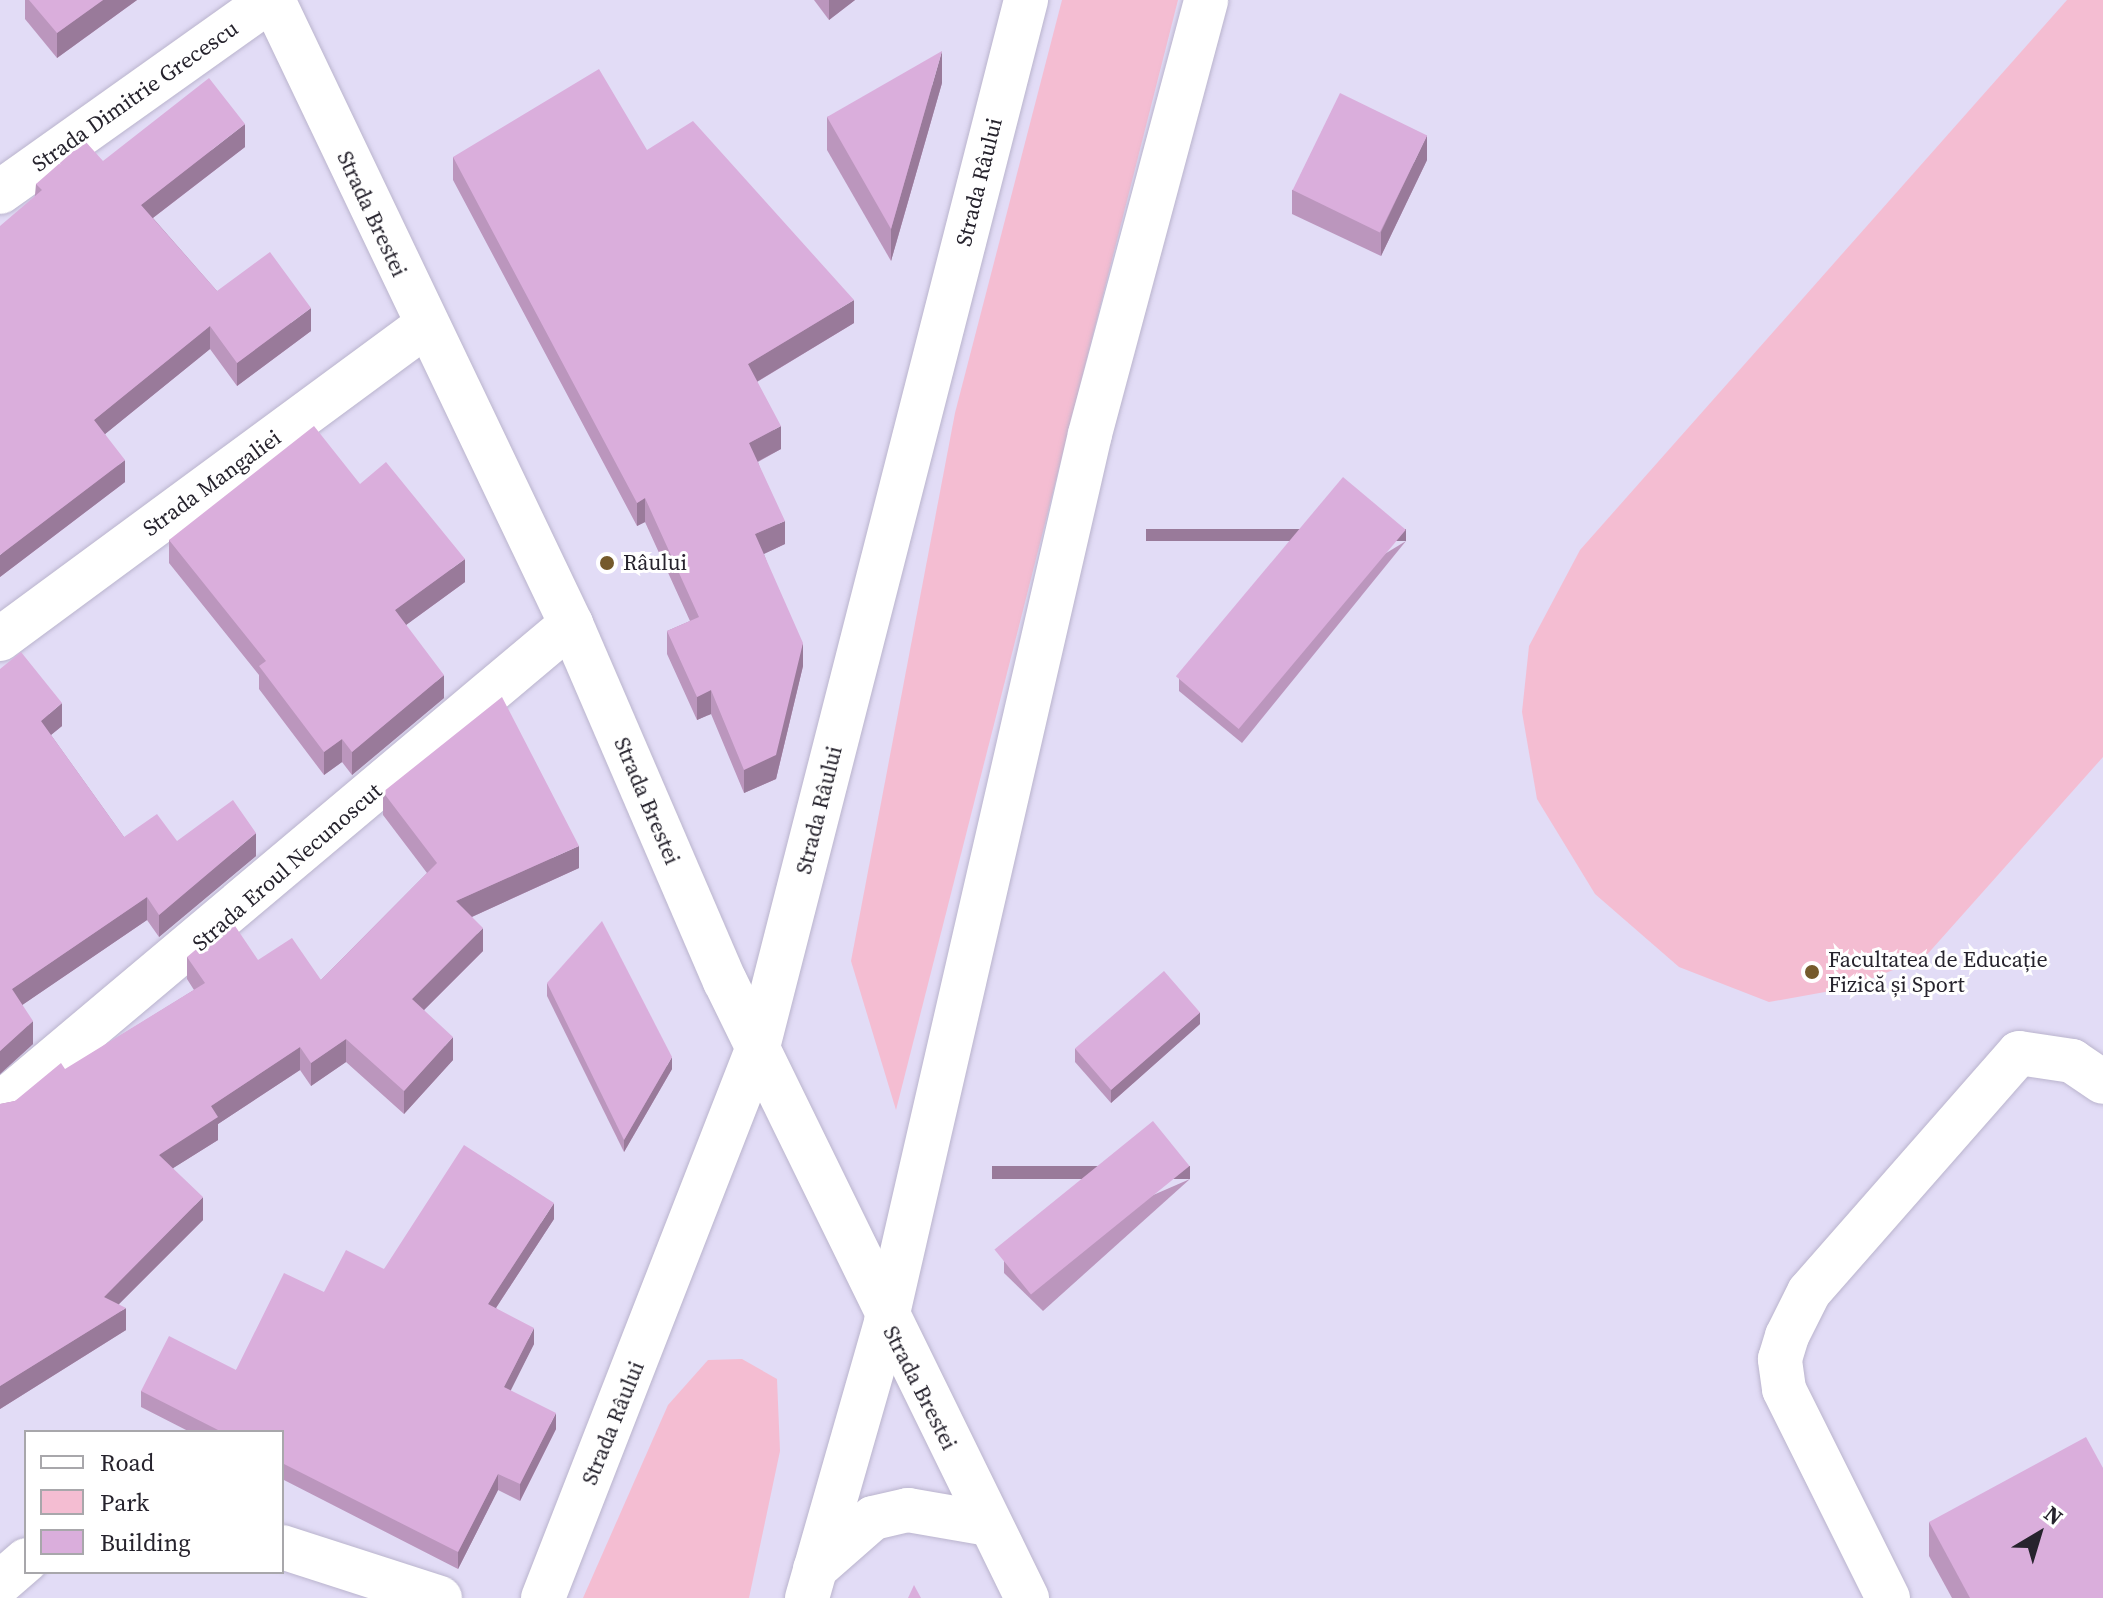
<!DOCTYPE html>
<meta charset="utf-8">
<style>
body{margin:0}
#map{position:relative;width:2103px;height:1598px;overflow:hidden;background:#e2dcf6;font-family:"Source Serif 4",serif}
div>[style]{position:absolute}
.green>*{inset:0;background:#f4bdd2}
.roads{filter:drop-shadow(0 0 2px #bab4cd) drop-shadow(0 0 2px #bab4cd)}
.minor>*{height:44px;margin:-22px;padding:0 22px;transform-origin:22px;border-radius:22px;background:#fff}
.major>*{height:44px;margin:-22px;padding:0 22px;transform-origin:22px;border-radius:22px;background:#fff}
.wall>*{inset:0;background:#bb96bd}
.shaded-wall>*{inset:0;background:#997a9a;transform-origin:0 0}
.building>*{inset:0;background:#daaedc;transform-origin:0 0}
.dots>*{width:22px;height:22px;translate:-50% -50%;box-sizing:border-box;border:4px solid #fff;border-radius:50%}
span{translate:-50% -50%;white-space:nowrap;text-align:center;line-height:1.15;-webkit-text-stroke:6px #fff;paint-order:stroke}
.street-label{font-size:22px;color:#26232d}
.poi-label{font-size:22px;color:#26232d}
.left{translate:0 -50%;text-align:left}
.legend{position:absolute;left:24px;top:1430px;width:260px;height:144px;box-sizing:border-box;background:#fff;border:2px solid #a8a7ab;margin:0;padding:10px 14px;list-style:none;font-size:24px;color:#26232d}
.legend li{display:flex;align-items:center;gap:16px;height:40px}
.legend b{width:40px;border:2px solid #a8a7ab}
.north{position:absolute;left:1999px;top:1494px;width:80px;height:80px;-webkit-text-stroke:6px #fff;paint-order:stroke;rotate:38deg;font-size:22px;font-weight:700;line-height:32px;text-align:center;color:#26232d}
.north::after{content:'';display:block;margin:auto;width:28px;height:36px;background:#26232d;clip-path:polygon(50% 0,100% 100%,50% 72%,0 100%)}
</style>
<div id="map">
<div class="green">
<div style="clip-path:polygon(1062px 0,1178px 0,896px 1110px,851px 961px,955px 413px)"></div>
<div style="clip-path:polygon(2067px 0,2103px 0,2103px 757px,1924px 958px,1847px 988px,1769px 1002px,1679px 967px,1595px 894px,1537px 799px,1522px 712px,1529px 646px,1580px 550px)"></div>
<div style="clip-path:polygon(742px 1359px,777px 1379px,780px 1451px,749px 1598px,583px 1598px,668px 1405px,708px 1360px)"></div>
</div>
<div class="roads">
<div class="minor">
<div style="left:0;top:192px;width:331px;rotate:-35.4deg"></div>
<div style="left:0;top:639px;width:528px;rotate:-36.37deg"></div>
<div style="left:0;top:1104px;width:746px;rotate:-40.05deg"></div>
<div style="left:282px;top:1547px;width:166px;rotate:17.9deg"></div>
<div style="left:0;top:1583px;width:35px;rotate:-41deg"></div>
<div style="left:1888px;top:1598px;width:233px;rotate:-116.5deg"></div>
<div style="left:1784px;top:1389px;width:30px;rotate:-98deg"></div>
<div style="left:1780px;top:1359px;width:24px;rotate:-73deg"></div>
<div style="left:1787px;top:1336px;width:49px;rotate:-63.4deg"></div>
<div style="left:1809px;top:1292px;width:318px;rotate:-48.7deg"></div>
<div style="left:2019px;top:1053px;width:54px;rotate:8.6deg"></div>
<div style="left:2072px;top:1061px;width:37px;rotate:34deg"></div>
</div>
<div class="major">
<div style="left:273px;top:0;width:692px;rotate:64.47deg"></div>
<div style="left:571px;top:624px;width:389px;rotate:66.7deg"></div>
<div style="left:725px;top:981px;width:687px;rotate:63.92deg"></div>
<div style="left:815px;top:1569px;width:77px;rotate:-41.3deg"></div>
<div style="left:873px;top:1518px;width:36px;rotate:-13deg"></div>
<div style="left:908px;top:1510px;width:82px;rotate:9.8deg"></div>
<div style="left:543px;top:1598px;width:591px;rotate:-68.68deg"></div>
<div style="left:758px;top:1047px;width:1081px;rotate:-75.64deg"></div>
<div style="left:807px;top:1598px;width:287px;rotate:-74deg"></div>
<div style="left:886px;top:1322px;width:911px;rotate:-77.06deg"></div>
<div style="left:1090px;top:434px;width:449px;rotate:-75deg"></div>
</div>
</div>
<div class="wall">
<div style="clip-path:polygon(25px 0,137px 0,57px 58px,25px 19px)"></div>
<div style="clip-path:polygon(814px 0,855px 0,829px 20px)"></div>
<div style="clip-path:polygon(942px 83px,891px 261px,827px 150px,827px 117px)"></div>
<div style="clip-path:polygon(245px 147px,153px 218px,217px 291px,311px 331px,237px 386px,210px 349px,105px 434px,125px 482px,0 577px,36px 184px,103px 161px)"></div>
<div style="clip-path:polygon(647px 150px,854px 323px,757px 382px,781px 449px,758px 462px,785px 544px,764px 554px,803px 666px,776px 779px,744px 793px,711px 714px,697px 720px,667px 654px,667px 631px,690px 621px,645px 522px,637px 526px,453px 180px,453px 157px)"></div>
<div style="clip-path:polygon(1427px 160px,1381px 256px,1292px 214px,1292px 190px)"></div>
<div style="clip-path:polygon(360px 484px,465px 582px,406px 625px,444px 698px,352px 775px,342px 762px,324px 775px,259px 689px,259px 675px,169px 563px,169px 540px)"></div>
<div style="clip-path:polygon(1406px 541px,1242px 743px,1179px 691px,1179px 679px)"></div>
<div style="clip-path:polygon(0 669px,62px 726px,51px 735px,124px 837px,177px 841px,256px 856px,159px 937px,147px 920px,22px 1005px,33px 1044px,0 1074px)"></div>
<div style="clip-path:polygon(383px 792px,579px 868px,472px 917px,483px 951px,424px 1010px,453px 1060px,404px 1114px,346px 1062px,311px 1086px,300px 1070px,218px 1124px,218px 1140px,173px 1168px,203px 1220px,119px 1304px,126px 1330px,0 1409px,0 1104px,15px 1101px,194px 990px,187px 979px,187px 957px,258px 960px,321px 980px,427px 873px,383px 815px)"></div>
<div style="clip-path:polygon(547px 983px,672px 1069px,624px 1152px,547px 996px)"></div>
<div style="clip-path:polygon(1200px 1024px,1111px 1103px,1075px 1062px,1075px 1049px)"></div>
<div style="clip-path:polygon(1190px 1179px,1043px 1311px,1004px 1273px,1004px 1260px)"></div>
<div style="clip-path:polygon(554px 1219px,496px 1308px,534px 1344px,510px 1390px,556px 1429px,520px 1501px,498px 1490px,458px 1569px,282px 1479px,282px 1432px,190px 1432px,141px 1407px,141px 1391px,236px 1370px,324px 1292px,384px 1269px)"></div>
<div style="clip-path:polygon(1929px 1522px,2103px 1598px,1952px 1598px,1929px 1556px)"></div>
</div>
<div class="shaded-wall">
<div style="clip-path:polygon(103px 0,137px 0,57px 58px,57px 33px)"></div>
<div style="clip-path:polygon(829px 0,855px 0,829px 20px)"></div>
<div style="clip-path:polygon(942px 51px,942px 83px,891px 261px,891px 229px)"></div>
<div style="clip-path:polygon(245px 124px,245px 147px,141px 227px,141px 205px)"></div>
<div style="clip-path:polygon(1427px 135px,1427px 160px,1381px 256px,1381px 232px)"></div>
<div style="clip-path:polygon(854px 300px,854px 323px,748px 387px,748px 364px)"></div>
<div style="clip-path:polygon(311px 308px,311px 331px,237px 386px,237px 363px)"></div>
<div style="clip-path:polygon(210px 326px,210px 349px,94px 443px,94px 420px)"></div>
<div style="clip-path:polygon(781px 426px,781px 449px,749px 466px,749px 443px)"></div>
<div style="clip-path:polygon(125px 460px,125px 482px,0 577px,0 555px)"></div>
<div style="clip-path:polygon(645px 498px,645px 522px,637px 526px,637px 503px)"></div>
<div style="clip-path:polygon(785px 521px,785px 544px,755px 558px,755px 534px)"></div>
<div style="left:1406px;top:529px;width:12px;height:260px;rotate:90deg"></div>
<div style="clip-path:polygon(465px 559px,465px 582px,395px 633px,395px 610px)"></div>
<div style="clip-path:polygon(803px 643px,803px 666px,776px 779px,744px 793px,744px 770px)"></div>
<div style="clip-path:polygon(444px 675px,444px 698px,352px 775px,352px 752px)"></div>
<div style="clip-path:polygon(711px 690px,711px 714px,697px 720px,697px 697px)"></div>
<div style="clip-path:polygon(62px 703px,62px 726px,41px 743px,41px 721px)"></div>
<div style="clip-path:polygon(342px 739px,342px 762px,324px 775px,324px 752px)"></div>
<div style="clip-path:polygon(256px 833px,256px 856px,159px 937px,159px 915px)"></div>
<div style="clip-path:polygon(579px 846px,579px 868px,456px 924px,456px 901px)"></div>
<div style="clip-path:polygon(147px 897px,147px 920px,12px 1012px,12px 989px)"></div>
<div style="clip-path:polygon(483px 928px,483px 951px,412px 1022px,412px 999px)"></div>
<div style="clip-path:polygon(1200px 1012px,1200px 1024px,1111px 1103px,1111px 1090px)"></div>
<div style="clip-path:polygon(33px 1021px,33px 1044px,0 1074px,0 1051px)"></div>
<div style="clip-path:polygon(453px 1037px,453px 1060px,404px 1114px,404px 1091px)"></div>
<div style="clip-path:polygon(346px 1039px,346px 1062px,311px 1086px,311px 1063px)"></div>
<div style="clip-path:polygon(300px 1047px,300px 1070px,218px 1124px,218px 1140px,159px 1177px,159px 1155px,211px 1106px)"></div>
<div style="clip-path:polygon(672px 1057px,672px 1069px,624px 1152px,624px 1140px)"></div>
<div style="left:1190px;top:1166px;width:13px;height:198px;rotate:90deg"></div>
<div style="clip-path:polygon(203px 1197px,203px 1220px,104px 1319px,104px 1297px)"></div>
<div style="clip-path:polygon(554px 1203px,554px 1219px,488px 1320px,488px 1304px)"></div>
<div style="clip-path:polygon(126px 1308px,126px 1330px,0 1409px,0 1386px)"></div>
<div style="clip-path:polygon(534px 1328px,534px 1344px,504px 1404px,504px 1387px)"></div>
<div style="clip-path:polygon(556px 1413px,556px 1429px,520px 1501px,520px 1484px)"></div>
<div style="clip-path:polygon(498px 1474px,498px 1490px,458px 1569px,458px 1552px)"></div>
</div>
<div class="building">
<div style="clip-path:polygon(29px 0,103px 0,57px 33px)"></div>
<div style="clip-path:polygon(942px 51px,891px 229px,827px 117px)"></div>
<div style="clip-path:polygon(599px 69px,647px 150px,693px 121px,854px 300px,748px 364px,781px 426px,749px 443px,785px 521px,755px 534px,803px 643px,776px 755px,744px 770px,711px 690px,697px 697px,667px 631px,699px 617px,645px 498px,637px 503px,453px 157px)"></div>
<div style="clip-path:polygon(209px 78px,245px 124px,141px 205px,217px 291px,270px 252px,311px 308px,237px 363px,210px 326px,94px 420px,125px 460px,0 555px,0 226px,42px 190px,36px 184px,85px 141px,103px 161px)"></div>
<div style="left:1340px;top:93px;width:97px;height:108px;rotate:26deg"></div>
<div style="clip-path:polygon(314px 426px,360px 484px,386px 462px,465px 559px,395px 610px,444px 675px,352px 752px,342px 739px,324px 752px,259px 666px,266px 661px,169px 540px)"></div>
<div style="left:1343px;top:477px;width:82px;height:260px;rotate:40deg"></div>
<div style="clip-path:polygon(21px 652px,62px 703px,41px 721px,124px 837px,157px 814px,177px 841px,233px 800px,256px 833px,159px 915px,147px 897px,12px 989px,33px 1021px,0 1051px,0 669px)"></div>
<div style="clip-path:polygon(502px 697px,579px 846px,456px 901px,483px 928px,412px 999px,453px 1037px,404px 1091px,346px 1039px,311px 1063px,300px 1047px,211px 1106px,218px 1117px,159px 1155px,203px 1197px,104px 1297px,126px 1308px,0 1386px,0 1104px,15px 1101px,61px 1063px,65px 1069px,205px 983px,187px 957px,231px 920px,258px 960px,292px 938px,321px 980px,437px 863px,383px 792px)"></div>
<div style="clip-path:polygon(602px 921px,672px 1057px,624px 1140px,547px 983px)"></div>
<div style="left:1164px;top:971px;width:55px;height:118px;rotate:49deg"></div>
<div style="left:1153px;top:1121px;width:58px;height:204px;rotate:51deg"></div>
<div style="clip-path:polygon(464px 1145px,554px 1203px,488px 1304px,534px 1328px,504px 1387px,556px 1413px,520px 1484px,498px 1474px,458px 1552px,282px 1463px,282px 1432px,222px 1432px,141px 1391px,169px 1336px,236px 1370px,284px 1273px,324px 1292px,346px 1250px,384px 1269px)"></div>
<div style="clip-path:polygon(2086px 1437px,2103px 1468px,2103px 1598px,1970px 1598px,1929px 1522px)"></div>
<div style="clip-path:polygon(914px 1585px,921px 1598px,908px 1598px)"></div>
</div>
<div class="dots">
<div style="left:607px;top:563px;background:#755a2c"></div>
<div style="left:1812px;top:972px;background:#755a2c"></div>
</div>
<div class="street-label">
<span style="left:135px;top:96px;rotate:-35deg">Strada Dimitrie Grecescu</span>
<span style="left:979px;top:182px;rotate:-76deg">Strada Râului</span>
<span style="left:372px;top:214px;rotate:65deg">Strada Brestei</span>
<span style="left:212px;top:483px;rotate:-36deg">Strada Mangaliei</span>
<span style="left:647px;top:801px;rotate:67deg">Strada Brestei</span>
<span style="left:819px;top:810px;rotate:-76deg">Strada Râului</span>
<span style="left:287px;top:867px;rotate:-41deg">Strada Eroul Necunoscut</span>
<span style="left:920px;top:1388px;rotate:63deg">Strada Brestei</span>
<span style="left:613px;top:1423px;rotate:-68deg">Strada Râului</span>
</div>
<div class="poi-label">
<span class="left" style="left:623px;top:563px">Râului</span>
<span class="left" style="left:1828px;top:972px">Facultatea de Educație<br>Fizică și Sport</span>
</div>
<ul class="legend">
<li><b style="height:10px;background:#fff"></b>Road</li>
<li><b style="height:22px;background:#f4bdd2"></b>Park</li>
<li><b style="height:22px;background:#daaedc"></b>Building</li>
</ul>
<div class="north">N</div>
</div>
